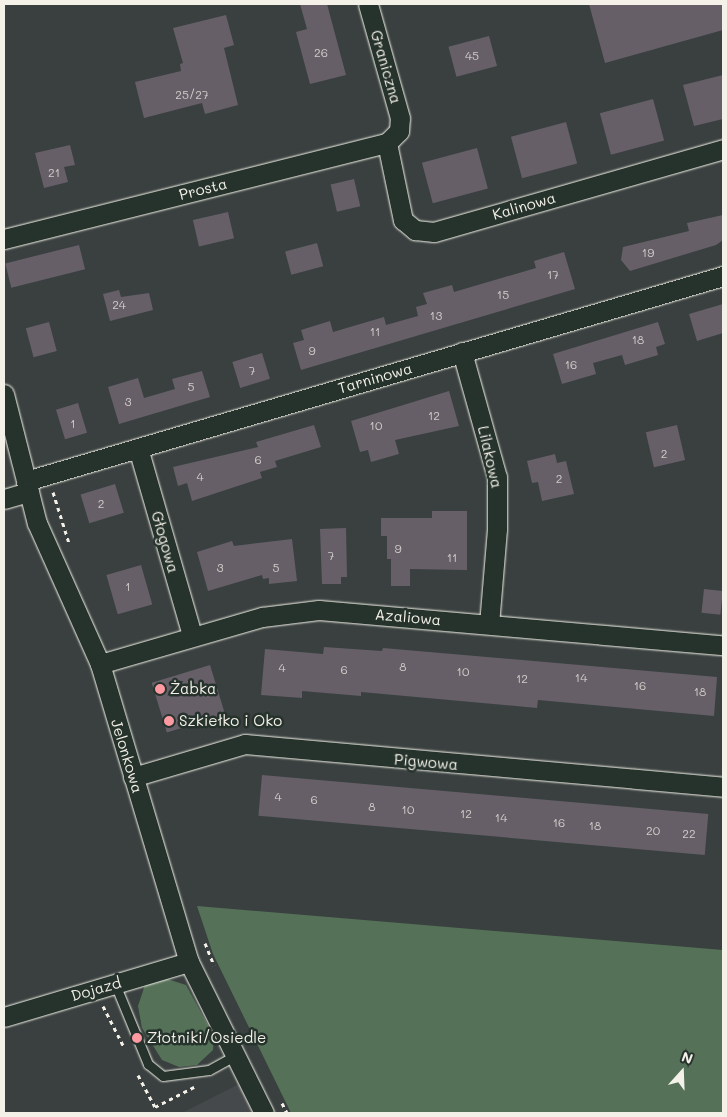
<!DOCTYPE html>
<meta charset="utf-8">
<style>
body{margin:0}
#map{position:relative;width:727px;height:1117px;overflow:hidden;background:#39403f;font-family:Mali,sans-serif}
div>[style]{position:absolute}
.built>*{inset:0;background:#46494b}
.green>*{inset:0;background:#557158}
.building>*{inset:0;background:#665f68;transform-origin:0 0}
.path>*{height:3px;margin-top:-1.5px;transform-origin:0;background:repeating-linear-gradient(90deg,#f4f1e8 0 4px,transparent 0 8px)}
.roads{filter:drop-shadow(0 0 1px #f4f1e8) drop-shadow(0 0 1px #f4f1e8)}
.lane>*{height:9px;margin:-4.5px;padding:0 4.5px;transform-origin:4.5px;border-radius:4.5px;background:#26332d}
.street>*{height:19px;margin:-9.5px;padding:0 9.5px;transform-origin:9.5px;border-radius:9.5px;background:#26332d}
.dots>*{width:14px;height:14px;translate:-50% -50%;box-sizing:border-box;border:2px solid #26332d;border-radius:50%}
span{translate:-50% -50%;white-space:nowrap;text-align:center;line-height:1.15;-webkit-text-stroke:5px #26332d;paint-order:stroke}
.number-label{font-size:12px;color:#d0ccc8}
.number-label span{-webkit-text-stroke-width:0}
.street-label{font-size:15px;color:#f4f1e8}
.poi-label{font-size:15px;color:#f4f1e8}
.left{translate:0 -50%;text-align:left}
.frame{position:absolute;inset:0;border:5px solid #f4f1e8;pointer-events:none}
.north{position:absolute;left:657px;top:1047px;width:50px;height:50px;-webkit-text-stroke:4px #26332d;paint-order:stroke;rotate:20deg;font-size:14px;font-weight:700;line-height:20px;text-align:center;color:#f4f1e8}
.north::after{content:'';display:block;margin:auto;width:18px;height:22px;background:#f4f1e8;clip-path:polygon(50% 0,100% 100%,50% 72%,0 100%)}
</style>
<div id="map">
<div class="built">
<div style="clip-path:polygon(239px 1084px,254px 1113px,182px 1113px)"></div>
</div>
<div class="green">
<div style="clip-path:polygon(197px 906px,723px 950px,723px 1113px,291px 1113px,213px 954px)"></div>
<div style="clip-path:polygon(161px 977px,186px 985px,214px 1036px,213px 1050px,197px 1065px,179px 1067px,162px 1060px,142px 1028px,138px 1006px,145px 985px)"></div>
</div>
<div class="building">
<div style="clip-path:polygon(300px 4px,327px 4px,346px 75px,310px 84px,296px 32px,307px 29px)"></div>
<div style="clip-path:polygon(589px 4px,723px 4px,723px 30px,605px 63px)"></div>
<div style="clip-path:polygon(226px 15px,234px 45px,224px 48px,238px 105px,205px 114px,202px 103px,144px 118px,135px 82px,181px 71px,180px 64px,183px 63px,173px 28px)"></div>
<div style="left:489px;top:36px;width:31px;height:42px;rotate:75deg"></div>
<div style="clip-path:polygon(723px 75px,723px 119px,694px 126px,683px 85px)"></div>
<div style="left:653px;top:99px;width:43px;height:55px;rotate:75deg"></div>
<div style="left:566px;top:122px;width:43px;height:57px;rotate:75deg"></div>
<div style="clip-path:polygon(70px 145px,75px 165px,64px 167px,68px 182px,44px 188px,35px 153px)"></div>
<div style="left:477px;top:148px;width:42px;height:57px;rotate:75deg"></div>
<div style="left:354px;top:179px;width:28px;height:24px;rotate:77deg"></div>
<div style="left:228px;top:212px;width:27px;height:36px;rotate:77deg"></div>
<div style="clip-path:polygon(723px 215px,723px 240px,716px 245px,630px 271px,621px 260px,623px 247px,689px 231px,687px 223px)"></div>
<div style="left:317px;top:243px;width:24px;height:33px;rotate:75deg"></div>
<div style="left:79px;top:245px;width:25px;height:76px;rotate:76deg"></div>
<div style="clip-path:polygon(564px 252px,575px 289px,301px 370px,293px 343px,304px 340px,301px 330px,330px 321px,333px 332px,384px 317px,386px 325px,418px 316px,416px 307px,427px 304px,423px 293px,452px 285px,454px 292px,536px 268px,534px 261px)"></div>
<div style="clip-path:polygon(119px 290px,121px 297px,149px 293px,153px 310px,110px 321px,103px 294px)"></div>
<div style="clip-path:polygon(723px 304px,723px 333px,697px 341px,689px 314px)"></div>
<div style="left:49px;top:322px;width:30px;height:24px;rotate:75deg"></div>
<div style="clip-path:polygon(658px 322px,665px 344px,656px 347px,658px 355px,625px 365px,622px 355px,593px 363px,596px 374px,562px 384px,553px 354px)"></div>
<div style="left:262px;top:353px;width:27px;height:31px;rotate:73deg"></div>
<div style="clip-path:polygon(202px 371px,210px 397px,119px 424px,108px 387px,138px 378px,144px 398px,175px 389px,172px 379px)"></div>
<div style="clip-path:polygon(449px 391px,459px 426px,395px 440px,399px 454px,371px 462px,368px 450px,360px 452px,351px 421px)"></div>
<div style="left:78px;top:403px;width:31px;height:23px;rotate:73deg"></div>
<div style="clip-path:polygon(314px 425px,321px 447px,275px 461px,277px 467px,260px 472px,262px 478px,192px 501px,187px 483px,178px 486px,173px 467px,258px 447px,256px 442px)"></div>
<div style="left:677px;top:425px;width:36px;height:32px;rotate:77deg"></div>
<div style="clip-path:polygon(555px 454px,557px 463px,566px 461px,574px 494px,542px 501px,538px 482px,532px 483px,527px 461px)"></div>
<div style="left:115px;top:484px;width:30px;height:36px;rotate:73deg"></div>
<div style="clip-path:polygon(432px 511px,467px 511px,467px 570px,410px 569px,410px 586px,391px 586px,391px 559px,387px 559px,387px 536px,381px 536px,381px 518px,432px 518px)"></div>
<div style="clip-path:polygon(346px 528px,347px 577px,341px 577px,341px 584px,322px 584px,320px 529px)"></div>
<div style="clip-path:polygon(292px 539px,297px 581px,269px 584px,269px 578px,263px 579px,262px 575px,208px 591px,197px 552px,232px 541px,234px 546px)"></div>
<div style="left:141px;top:565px;width:41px;height:36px;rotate:74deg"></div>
<div style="left:704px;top:589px;width:19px;height:24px;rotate:6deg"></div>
<div style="clip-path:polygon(324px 647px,382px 651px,383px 648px,717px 677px,714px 716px,538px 700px,537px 708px,361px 692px,361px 696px,302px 691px,302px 698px,261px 695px,265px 649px,323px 654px)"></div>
<div style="left:210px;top:665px;width:52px;height:61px;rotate:73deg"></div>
<div style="left:262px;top:775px;width:448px;height:41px;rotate:5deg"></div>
</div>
<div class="path">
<div style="left:53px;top:492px;width:53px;rotate:72.6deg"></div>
<div style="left:205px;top:943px;width:24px;rotate:68deg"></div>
<div style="left:103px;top:1006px;width:46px;rotate:62.9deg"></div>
<div style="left:138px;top:1075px;width:36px;rotate:62deg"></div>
<div style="left:155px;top:1107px;width:44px;rotate:-27.1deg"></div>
<div style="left:282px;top:1103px;width:11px;rotate:63deg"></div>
</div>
<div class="roads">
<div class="lane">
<div style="left:115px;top:984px;width:87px;rotate:67.6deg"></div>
<div style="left:148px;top:1064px;width:19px;rotate:39deg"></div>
<div style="left:163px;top:1076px;width:46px;rotate:-7.4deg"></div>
<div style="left:209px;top:1070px;width:29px;rotate:-29deg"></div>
</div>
<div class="street">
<div style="left:387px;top:143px;width:79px;rotate:78.3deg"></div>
<div style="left:403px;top:220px;width:16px;rotate:40deg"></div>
<div style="left:415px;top:230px;width:19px;rotate:6deg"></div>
<div style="left:434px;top:232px;width:301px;rotate:-16deg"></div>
<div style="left:4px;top:239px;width:395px;rotate:-14.1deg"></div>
<div style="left:387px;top:143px;width:17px;rotate:-45deg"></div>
<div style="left:399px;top:131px;width:13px;rotate:-86deg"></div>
<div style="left:400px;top:118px;width:118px;rotate:-105.7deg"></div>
<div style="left:462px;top:352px;width:130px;rotate:74.4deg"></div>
<div style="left:497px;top:477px;width:52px;rotate:90deg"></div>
<div style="left:497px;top:529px;width:95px;rotate:94.8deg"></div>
<div style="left:4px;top:394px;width:133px;rotate:75.7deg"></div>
<div style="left:37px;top:523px;width:154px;rotate:65.9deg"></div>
<div style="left:100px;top:664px;width:311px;rotate:73.4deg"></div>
<div style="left:189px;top:962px;width:169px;rotate:63.6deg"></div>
<div style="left:138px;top:448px;width:195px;rotate:73.9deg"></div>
<div style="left:26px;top:481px;width:727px;rotate:-16.39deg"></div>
<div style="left:4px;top:499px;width:26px;rotate:-16deg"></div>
<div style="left:100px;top:664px;width:169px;rotate:-16.2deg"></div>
<div style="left:262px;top:617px;width:57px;rotate:-7deg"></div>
<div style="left:319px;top:610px;width:406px;rotate:5deg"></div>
<div style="left:133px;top:777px;width:117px;rotate:-16.4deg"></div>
<div style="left:245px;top:744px;width:480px;rotate:5.1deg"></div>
<div style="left:4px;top:1017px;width:193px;rotate:-16.6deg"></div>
</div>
</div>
<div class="dots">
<div style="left:160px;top:689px;background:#ff9aa2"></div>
<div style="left:169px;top:721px;background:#ff9aa2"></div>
<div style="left:137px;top:1038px;background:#ff9aa2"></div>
</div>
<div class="number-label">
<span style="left:321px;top:53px">26</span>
<span style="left:472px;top:56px">45</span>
<span style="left:192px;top:95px">25/27</span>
<span style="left:54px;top:173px">21</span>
<span style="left:648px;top:253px">19</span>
<span style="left:553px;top:275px">17</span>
<span style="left:503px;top:295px">15</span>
<span style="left:119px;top:305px">24</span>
<span style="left:436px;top:316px">13</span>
<span style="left:375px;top:332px">11</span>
<span style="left:638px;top:340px">18</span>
<span style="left:312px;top:351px">9</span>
<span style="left:571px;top:365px">16</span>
<span style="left:252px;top:371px">7</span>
<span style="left:191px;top:387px">5</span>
<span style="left:128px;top:402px">3</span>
<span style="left:434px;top:416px">12</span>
<span style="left:73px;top:424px">1</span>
<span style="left:376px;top:426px">10</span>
<span style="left:664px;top:454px">2</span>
<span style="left:258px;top:460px">6</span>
<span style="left:200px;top:477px">4</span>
<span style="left:559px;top:479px">2</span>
<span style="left:101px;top:504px">2</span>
<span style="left:398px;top:549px">9</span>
<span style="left:331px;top:556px">7</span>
<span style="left:452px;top:558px">11</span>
<span style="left:220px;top:568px">3</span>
<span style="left:276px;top:568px">5</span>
<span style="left:128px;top:587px">1</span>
<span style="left:403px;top:667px">8</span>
<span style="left:282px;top:668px">4</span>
<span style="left:344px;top:670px">6</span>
<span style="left:463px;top:672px">10</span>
<span style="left:581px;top:678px">14</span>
<span style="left:522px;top:679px">12</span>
<span style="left:640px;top:686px">16</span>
<span style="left:700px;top:692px">18</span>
<span style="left:278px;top:797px">4</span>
<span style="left:314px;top:800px">6</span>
<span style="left:372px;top:807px">8</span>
<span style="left:408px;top:810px">10</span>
<span style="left:466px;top:814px">12</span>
<span style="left:501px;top:818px">14</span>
<span style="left:559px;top:823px">16</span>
<span style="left:595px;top:826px">18</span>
<span style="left:653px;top:831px">20</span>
<span style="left:689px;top:834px">22</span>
</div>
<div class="street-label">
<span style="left:386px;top:67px;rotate:74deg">Graniczna</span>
<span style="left:203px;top:189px;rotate:-14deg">Prosta</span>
<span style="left:524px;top:206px;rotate:-16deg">Kalinowa</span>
<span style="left:375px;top:378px;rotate:-16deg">Tarninowa</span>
<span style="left:490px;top:457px;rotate:77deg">Lilakowa</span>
<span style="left:165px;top:542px;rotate:74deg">Głogowa</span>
<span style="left:408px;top:617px;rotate:5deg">Azaliowa</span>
<span style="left:127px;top:756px;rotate:73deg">Jelonkowa</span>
<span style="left:426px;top:762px;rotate:5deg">Pigwowa</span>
<span style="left:96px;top:989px;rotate:-16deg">Dojazd</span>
</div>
<div class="poi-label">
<span class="left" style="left:170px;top:689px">Żabka</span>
<span class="left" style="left:179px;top:721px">Szkiełko i Oko</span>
<span class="left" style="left:147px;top:1038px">Złotniki/Osiedle</span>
</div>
<div class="frame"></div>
<div class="north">N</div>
</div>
